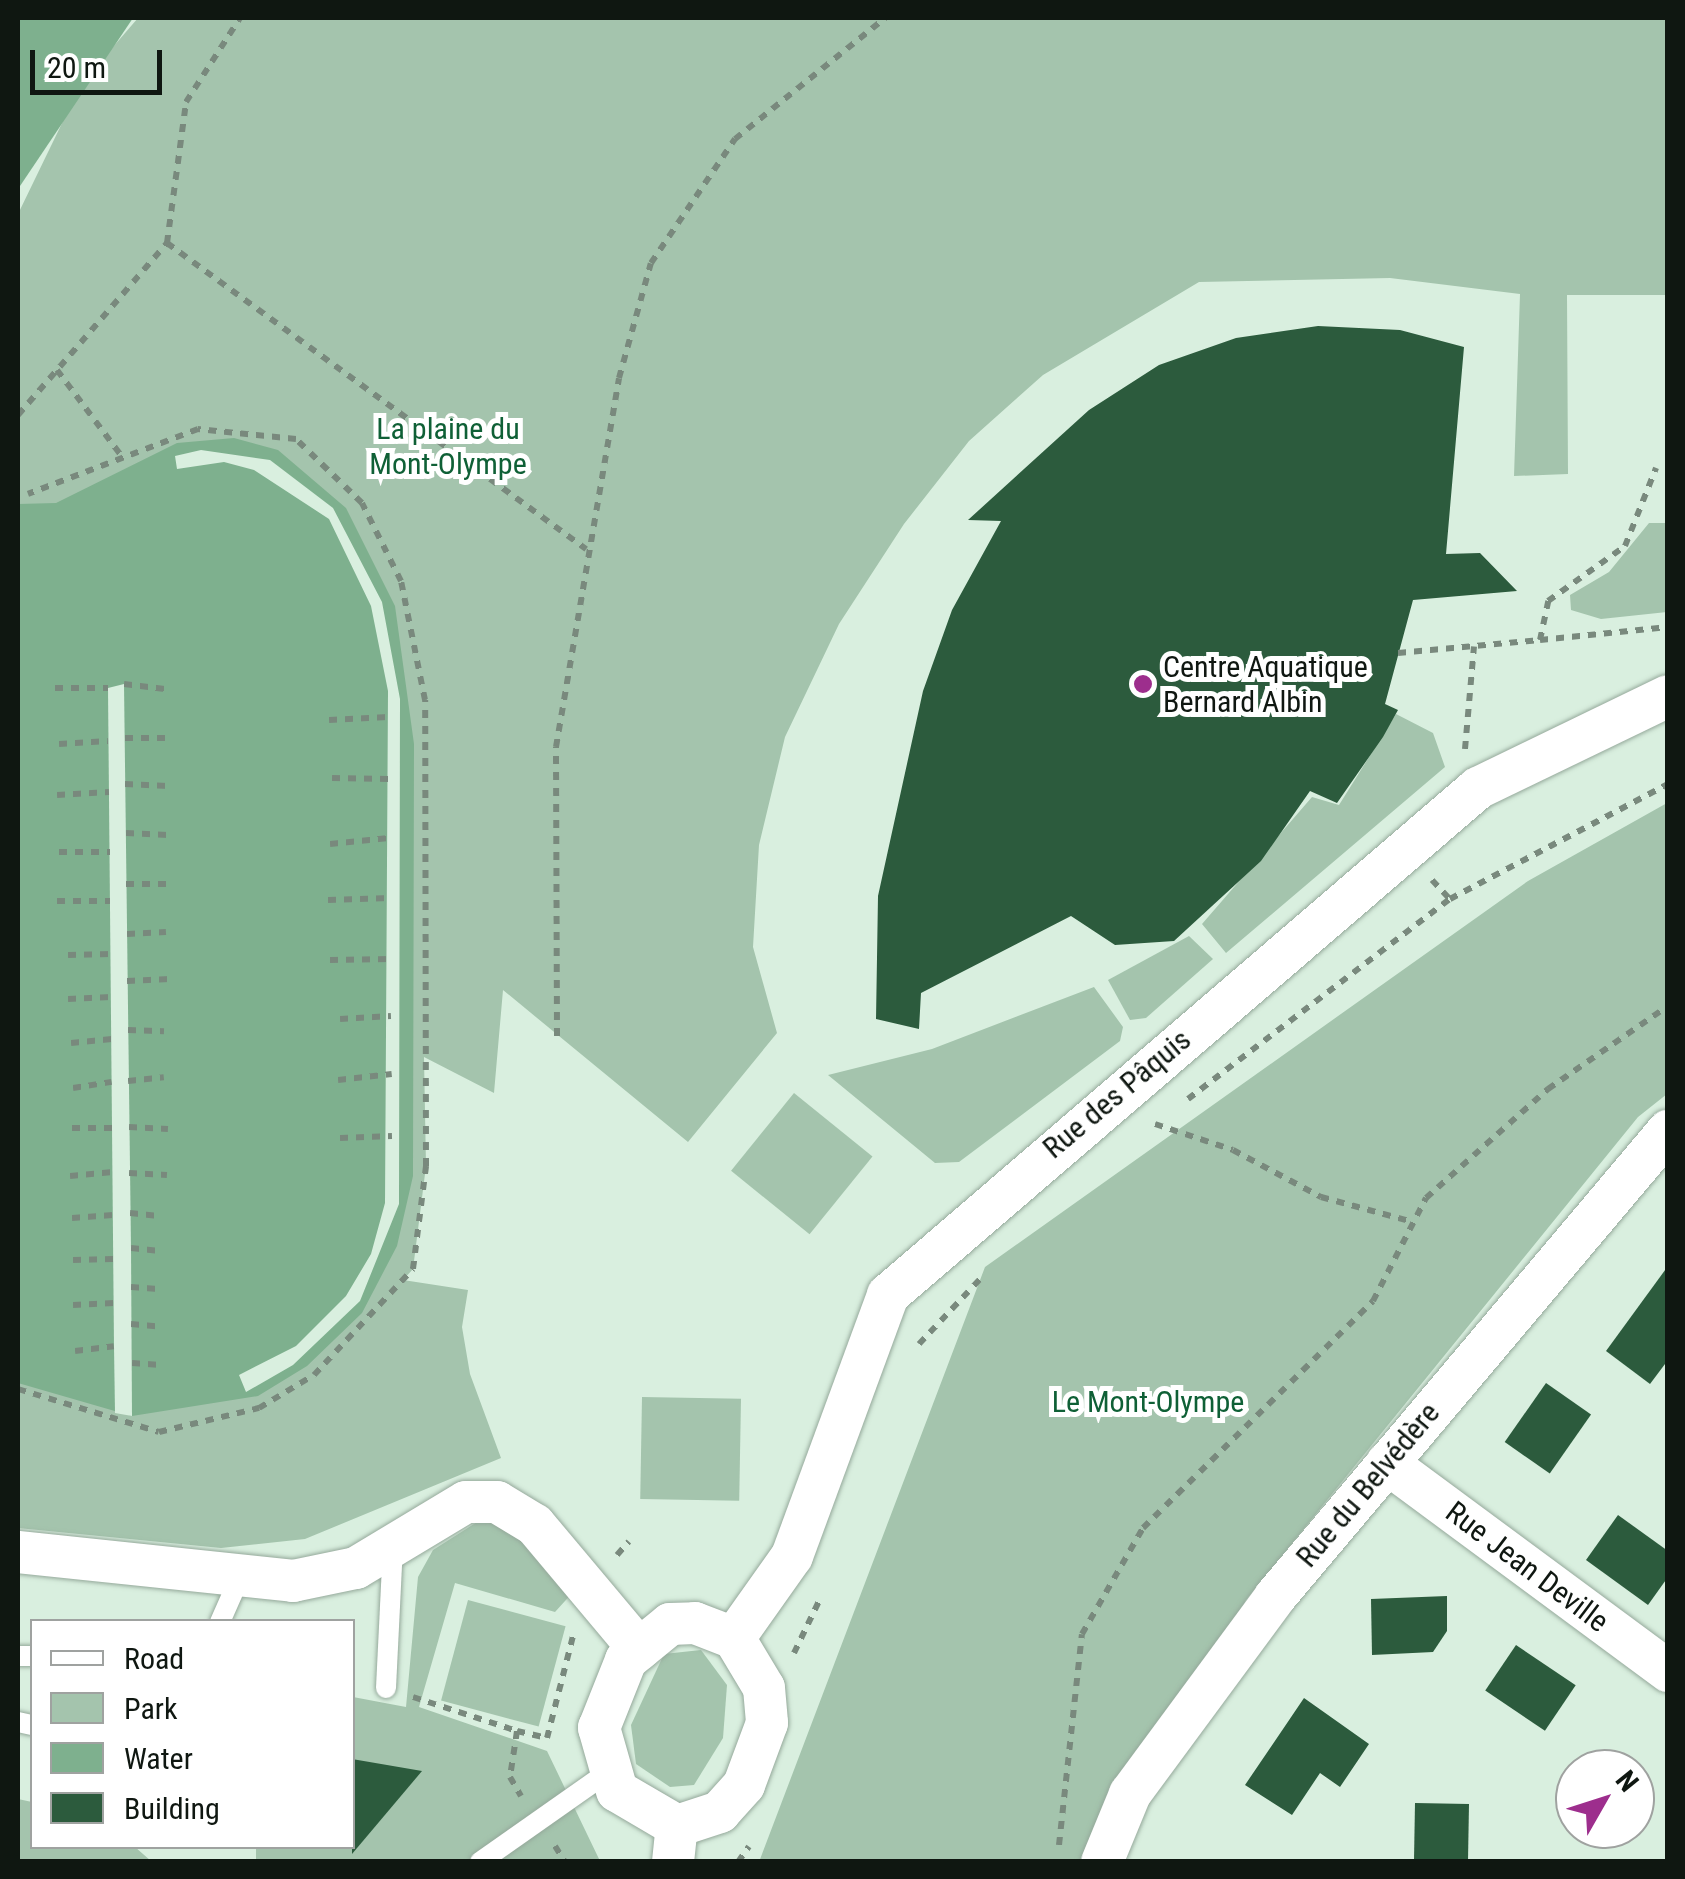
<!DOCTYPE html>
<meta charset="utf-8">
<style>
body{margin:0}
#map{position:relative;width:1685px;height:1879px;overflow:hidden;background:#d9efdf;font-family:"Roboto Condensed",sans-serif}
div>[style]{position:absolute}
.green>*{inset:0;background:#a4c4ad;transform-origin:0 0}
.water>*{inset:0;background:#7eb08e}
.pier>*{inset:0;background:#d9efdf}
.building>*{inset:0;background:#2c5b3d;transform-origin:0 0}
.path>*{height:6px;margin-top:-3px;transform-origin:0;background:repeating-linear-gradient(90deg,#79897d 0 8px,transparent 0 16px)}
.roads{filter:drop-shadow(0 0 2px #95a99b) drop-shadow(0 0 2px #95a99b)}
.lane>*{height:20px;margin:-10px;padding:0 10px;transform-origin:10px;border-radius:10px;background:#fff}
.street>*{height:42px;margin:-21px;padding:0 21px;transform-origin:21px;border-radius:21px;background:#fff}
.dots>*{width:28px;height:28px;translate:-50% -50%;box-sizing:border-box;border:5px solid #fff;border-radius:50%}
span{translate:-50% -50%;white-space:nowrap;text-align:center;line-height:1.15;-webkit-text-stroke:10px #fff;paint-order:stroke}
.park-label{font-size:30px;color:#0f6036}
.poi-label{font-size:30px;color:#0f1711}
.left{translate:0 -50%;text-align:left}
.street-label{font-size:30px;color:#0f1711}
.frame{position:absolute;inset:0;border:20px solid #0f1711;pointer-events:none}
.legend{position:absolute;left:30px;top:1619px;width:325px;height:230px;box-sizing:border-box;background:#fff;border:2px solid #9fa2a0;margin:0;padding:12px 18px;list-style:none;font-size:30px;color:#0f1711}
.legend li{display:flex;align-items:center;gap:20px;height:50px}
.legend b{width:50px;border:2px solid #9fa2a0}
.north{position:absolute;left:1555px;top:1749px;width:100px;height:100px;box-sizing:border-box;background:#fff;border:2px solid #9fa2a0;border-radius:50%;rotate:51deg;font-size:28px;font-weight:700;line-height:40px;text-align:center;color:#0f1711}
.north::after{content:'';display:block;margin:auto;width:35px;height:45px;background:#9d2e8d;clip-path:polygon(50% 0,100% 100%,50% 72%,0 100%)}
.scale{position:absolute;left:30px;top:50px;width:132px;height:45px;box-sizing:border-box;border:5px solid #0f1711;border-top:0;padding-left:12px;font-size:30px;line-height:35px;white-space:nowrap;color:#0f1711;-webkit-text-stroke:8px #fff;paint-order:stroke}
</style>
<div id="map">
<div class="green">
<div style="clip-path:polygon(138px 18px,1667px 18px,1667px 295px,1567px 295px,1568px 474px,1514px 476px,1520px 294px,1390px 278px,1199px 282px,1043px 375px,969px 441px,904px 524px,839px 624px,785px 737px,759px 845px,753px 947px,777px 1033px,688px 1142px,503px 990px,494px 1093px,424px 1057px,426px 1166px,413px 1269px,403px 1280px,468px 1290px,462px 1327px,470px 1374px,501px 1458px,305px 1539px,221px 1548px,18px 1528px,18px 214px,81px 84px)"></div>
<div style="clip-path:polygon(1649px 523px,1667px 523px,1667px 612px,1601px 619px,1571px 610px,1570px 595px,1609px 572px)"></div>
<div style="clip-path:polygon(1396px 714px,1433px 733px,1445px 767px,1226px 953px,1202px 924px,1312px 797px,1339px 805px)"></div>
<div style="clip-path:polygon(1667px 803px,1667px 1094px,1638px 1117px,1246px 1600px,1122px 1861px,759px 1862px,985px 1267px,1528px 881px)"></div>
<div style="clip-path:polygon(1189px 936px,1213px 959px,1146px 1018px,1130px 1020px,1108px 980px)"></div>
<div style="clip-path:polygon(1094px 987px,1123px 1027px,1120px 1041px,959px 1162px,935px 1163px,828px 1075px,932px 1049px)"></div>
<div style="left:794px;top:1093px;width:101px;height:100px;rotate:39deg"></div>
<div style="left:642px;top:1397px;width:99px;height:102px;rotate:1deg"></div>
<div style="clip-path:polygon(485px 1517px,516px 1523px,575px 1590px,555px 1612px,455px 1583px,419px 1707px,547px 1751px,600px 1861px,256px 1862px,256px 1847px,352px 1846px,353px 1697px,406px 1707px,418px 1577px,433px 1550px)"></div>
<div style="left:468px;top:1600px;width:101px;height:104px;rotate:15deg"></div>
<div style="clip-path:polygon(701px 1650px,727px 1685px,723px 1738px,694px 1785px,670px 1787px,636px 1764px,631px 1725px,664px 1654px)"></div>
<div style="clip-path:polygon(18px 1799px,32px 1802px,32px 1846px,135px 1847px,151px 1861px,18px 1861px)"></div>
</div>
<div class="water">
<div style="clip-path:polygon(18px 18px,133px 18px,18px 189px)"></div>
<div style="clip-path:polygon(234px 438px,278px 450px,346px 508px,395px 606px,414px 744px,413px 1176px,397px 1246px,362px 1313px,307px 1366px,258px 1396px,132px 1416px,18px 1383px,18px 504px,56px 503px,177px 443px)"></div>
</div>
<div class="pier">
<div style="clip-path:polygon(201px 450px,270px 460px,333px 508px,382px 602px,400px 699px,399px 1204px,360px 1301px,293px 1365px,246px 1392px,239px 1375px,296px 1346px,346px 1296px,371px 1254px,385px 1203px,388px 691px,371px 606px,329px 519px,254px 470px,224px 462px,177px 469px,175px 456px)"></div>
<div style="clip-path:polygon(124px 684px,131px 1248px,132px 1416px,115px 1413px,114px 1346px,108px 688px)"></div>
</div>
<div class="building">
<div style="clip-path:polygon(1318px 326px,1400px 330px,1464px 347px,1446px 554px,1480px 553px,1517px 591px,1413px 600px,1385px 704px,1398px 710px,1383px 737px,1337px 803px,1310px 791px,1261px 861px,1174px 941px,1115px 945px,1071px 916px,921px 993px,919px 1029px,876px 1019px,878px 896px,923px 691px,952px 610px,1001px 521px,968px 520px,1089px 410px,1159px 365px,1236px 338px)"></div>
<div style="clip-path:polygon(1668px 1266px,1668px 1360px,1650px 1384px,1606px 1351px)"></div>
<div style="left:1546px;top:1383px;width:55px;height:72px;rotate:35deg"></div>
<div style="clip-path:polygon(1618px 1515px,1668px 1551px,1668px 1577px,1648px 1605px,1586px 1560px)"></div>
<div style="clip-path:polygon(1447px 1596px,1447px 1631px,1433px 1652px,1372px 1655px,1371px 1599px)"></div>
<div style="left:1516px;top:1645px;width:72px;height:55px;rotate:34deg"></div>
<div style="clip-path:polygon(1304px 1698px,1369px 1744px,1340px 1787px,1320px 1773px,1292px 1815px,1245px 1785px)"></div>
<div style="clip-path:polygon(352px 1759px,422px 1771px,352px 1854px)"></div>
<div style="left:1415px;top:1803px;width:54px;height:59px;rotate:1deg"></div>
</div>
<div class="path">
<div style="left:167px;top:243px;width:519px;rotate:36.14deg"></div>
<div style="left:57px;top:370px;width:105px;rotate:53.1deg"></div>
<div style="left:18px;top:415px;width:228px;rotate:-49.1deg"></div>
<div style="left:167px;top:243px;width:142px;rotate:-82.3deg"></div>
<div style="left:186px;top:102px;width:100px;rotate:-57.3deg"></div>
<div style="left:1540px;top:640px;width:129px;rotate:-5.8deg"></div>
<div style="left:1398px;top:653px;width:143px;rotate:-5.2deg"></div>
<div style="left:1540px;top:640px;width:40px;rotate:-78deg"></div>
<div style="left:1548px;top:601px;width:95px;rotate:-35.5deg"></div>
<div style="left:1625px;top:546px;width:84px;rotate:-68.3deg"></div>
<div style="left:124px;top:684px;width:41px;rotate:7deg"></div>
<div style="left:55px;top:688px;width:53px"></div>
<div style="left:329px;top:720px;width:59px;rotate:-2.9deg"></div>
<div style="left:125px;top:738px;width:47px"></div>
<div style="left:59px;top:744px;width:49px;rotate:-3.5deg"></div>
<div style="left:1465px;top:749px;width:103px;rotate:-85deg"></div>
<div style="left:332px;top:778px;width:57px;rotate:1deg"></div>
<div style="left:125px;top:784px;width:43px;rotate:2.7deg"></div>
<div style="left:57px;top:795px;width:52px;rotate:-3.3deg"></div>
<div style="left:126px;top:833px;width:42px;rotate:2.7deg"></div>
<div style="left:330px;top:844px;width:59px;rotate:-5.8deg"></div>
<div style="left:59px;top:852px;width:51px"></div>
<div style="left:1432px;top:880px;width:26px;rotate:47deg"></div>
<div style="left:126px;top:884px;width:45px"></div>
<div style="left:328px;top:900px;width:62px;rotate:-1.8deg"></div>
<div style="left:57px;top:901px;width:53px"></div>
<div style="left:127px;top:934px;width:39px;rotate:-3deg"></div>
<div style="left:68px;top:955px;width:43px;rotate:-1.3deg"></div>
<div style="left:330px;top:960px;width:61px;rotate:-0.9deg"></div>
<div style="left:127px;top:981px;width:43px;rotate:-2.7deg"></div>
<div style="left:68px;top:999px;width:43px;rotate:-2.7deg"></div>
<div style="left:340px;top:1019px;width:51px;rotate:-3.4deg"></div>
<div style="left:128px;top:1030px;width:36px;rotate:2deg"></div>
<div style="left:557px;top:1036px;width:289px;rotate:-90.2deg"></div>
<div style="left:556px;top:747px;width:374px;rotate:-80.3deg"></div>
<div style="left:619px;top:378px;width:119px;rotate:-74.5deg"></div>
<div style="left:651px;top:263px;width:150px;rotate:-55.9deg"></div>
<div style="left:735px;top:139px;width:193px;rotate:-38.9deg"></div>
<div style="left:71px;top:1043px;width:41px;rotate:-5.6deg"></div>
<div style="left:338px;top:1080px;width:54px;rotate:-6.3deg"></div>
<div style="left:128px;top:1081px;width:36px;rotate:-6deg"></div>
<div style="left:73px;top:1088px;width:39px;rotate:-9deg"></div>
<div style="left:1188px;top:1099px;width:330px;rotate:-37.4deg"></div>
<div style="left:1450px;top:899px;width:246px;rotate:-27.8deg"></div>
<div style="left:1155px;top:1124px;width:82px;rotate:18.4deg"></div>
<div style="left:1233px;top:1150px;width:100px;rotate:28.1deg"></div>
<div style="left:1321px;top:1197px;width:95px;rotate:15.2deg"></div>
<div style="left:129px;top:1127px;width:39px;rotate:3deg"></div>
<div style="left:72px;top:1128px;width:40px"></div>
<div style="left:340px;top:1138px;width:52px;rotate:-2.2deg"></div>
<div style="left:129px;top:1173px;width:38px;rotate:3deg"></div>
<div style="left:70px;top:1176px;width:43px;rotate:-5.3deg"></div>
<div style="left:130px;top:1213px;width:31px;rotate:6deg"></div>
<div style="left:72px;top:1218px;width:41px;rotate:-4.2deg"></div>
<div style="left:131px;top:1248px;width:29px;rotate:6deg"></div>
<div style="left:73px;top:1260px;width:40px;rotate:-1.4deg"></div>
<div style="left:131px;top:1287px;width:27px;rotate:4deg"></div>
<div style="left:73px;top:1305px;width:41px;rotate:-2.8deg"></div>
<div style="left:131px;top:1324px;width:25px;rotate:5deg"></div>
<div style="left:919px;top:1344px;width:92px;rotate:-46.8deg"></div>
<div style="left:75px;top:1351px;width:39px;rotate:-7deg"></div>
<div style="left:132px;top:1363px;width:29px;rotate:4deg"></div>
<div style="left:18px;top:1389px;width:147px;rotate:17deg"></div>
<div style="left:159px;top:1432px;width:103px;rotate:-13.5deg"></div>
<div style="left:259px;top:1408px;width:64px;rotate:-31deg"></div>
<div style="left:314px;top:1375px;width:145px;rotate:-47deg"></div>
<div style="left:413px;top:1269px;width:104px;rotate:-82.8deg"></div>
<div style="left:426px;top:1166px;width:466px;rotate:-90.1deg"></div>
<div style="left:425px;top:700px;width:121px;rotate:-101.4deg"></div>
<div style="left:401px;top:581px;width:87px;rotate:-116.6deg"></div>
<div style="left:362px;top:503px;width:92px;rotate:-135.9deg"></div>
<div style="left:296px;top:439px;width:99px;rotate:-174.2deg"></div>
<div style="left:198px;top:429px;width:182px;rotate:159.1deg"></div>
<div style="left:617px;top:1555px;width:18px;rotate:-49deg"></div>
<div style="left:794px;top:1653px;width:62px;rotate:-64.3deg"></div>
<div style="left:413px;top:1697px;width:109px;rotate:18.1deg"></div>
<div style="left:517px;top:1731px;width:47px;rotate:98.7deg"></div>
<div style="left:510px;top:1777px;width:22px;rotate:60deg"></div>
<div style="left:517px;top:1731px;width:31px;rotate:13deg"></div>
<div style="left:547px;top:1738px;width:105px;rotate:-75.7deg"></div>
<div style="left:1059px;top:1845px;width:212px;rotate:-83.8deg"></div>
<div style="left:1082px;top:1634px;width:122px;rotate:-60.1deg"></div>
<div style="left:1143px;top:1528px;width:323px;rotate:-44.6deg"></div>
<div style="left:1373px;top:1301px;width:116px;rotate:-62.8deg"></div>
<div style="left:1426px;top:1198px;width:164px;rotate:-41.8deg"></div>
<div style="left:1548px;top:1089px;width:146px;rotate:-34.7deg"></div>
<div style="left:555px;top:1846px;width:19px;rotate:58deg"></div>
<div style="left:738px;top:1862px;width:19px;rotate:-55deg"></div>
</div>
<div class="roads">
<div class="lane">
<div style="left:220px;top:1622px;width:47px;rotate:-66.2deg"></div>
<div style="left:18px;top:1656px;width:14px"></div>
<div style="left:386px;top:1688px;width:141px;rotate:-87.2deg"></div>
<div style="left:18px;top:1722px;width:14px;rotate:12deg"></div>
<div style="left:480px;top:1862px;width:153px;rotate:-35.1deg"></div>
</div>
<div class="street">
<div style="left:1387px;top:1463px;width:350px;rotate:36.5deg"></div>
<div style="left:18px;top:1552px;width:277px;rotate:6deg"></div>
<div style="left:293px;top:1581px;width:64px;rotate:-11.7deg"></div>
<div style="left:356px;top:1568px;width:128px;rotate:-31deg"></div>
<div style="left:466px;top:1502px;width:31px"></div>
<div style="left:497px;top:1502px;width:44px;rotate:31.2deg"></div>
<div style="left:535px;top:1525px;width:162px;rotate:50deg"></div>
<div style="left:695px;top:1623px;width:42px;rotate:21deg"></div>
<div style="left:734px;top:1638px;width:58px;rotate:59deg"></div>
<div style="left:764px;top:1688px;width:35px;rotate:85deg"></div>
<div style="left:767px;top:1723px;width:66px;rotate:110.4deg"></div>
<div style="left:744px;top:1785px;width:36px;rotate:132deg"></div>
<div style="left:720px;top:1812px;width:45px;rotate:162deg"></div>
<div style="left:677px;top:1826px;width:69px;rotate:-149.7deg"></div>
<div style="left:617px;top:1791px;width:66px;rotate:-105.9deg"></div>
<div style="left:599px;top:1728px;width:73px;rotate:-68.3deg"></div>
<div style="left:626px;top:1660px;width:57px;rotate:-39.3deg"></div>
<div style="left:670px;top:1624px;width:25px;rotate:-2deg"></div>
<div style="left:734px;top:1638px;width:100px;rotate:-54.7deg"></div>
<div style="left:792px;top:1556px;width:278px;rotate:-69.8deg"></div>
<div style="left:888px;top:1295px;width:778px;rotate:-40.67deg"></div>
<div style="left:1478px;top:788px;width:211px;rotate:-25.8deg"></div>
<div style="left:673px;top:1862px;width:36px;rotate:-84deg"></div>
<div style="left:1102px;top:1862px;width:74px;rotate:-67.6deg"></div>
<div style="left:1130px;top:1794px;width:245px;rotate:-53.6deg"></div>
<div style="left:1275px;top:1597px;width:610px;rotate:-49.86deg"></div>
</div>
</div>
<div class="dots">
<div style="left:1143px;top:684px;background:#9d2e8d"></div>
</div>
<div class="park-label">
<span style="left:448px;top:446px">La plaine du<br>Mont-Olympe</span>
<span style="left:1148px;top:1402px">Le Mont-Olympe</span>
</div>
<div class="poi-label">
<span class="left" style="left:1163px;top:684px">Centre Aquatique<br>Bernard Albin</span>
</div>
<div class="street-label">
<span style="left:1117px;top:1094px;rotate:-40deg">Rue des Pâquis</span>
<span style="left:1368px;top:1485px;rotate:-50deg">Rue du Belvédère</span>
<span style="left:1527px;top:1567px;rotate:37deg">Rue Jean Deville</span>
</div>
<div class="frame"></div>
<ul class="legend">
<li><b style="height:12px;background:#fff"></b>Road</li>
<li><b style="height:28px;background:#a4c4ad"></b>Park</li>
<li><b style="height:28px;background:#7eb08e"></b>Water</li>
<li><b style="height:28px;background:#2c5b3d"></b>Building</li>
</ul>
<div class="north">N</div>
<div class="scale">20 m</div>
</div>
